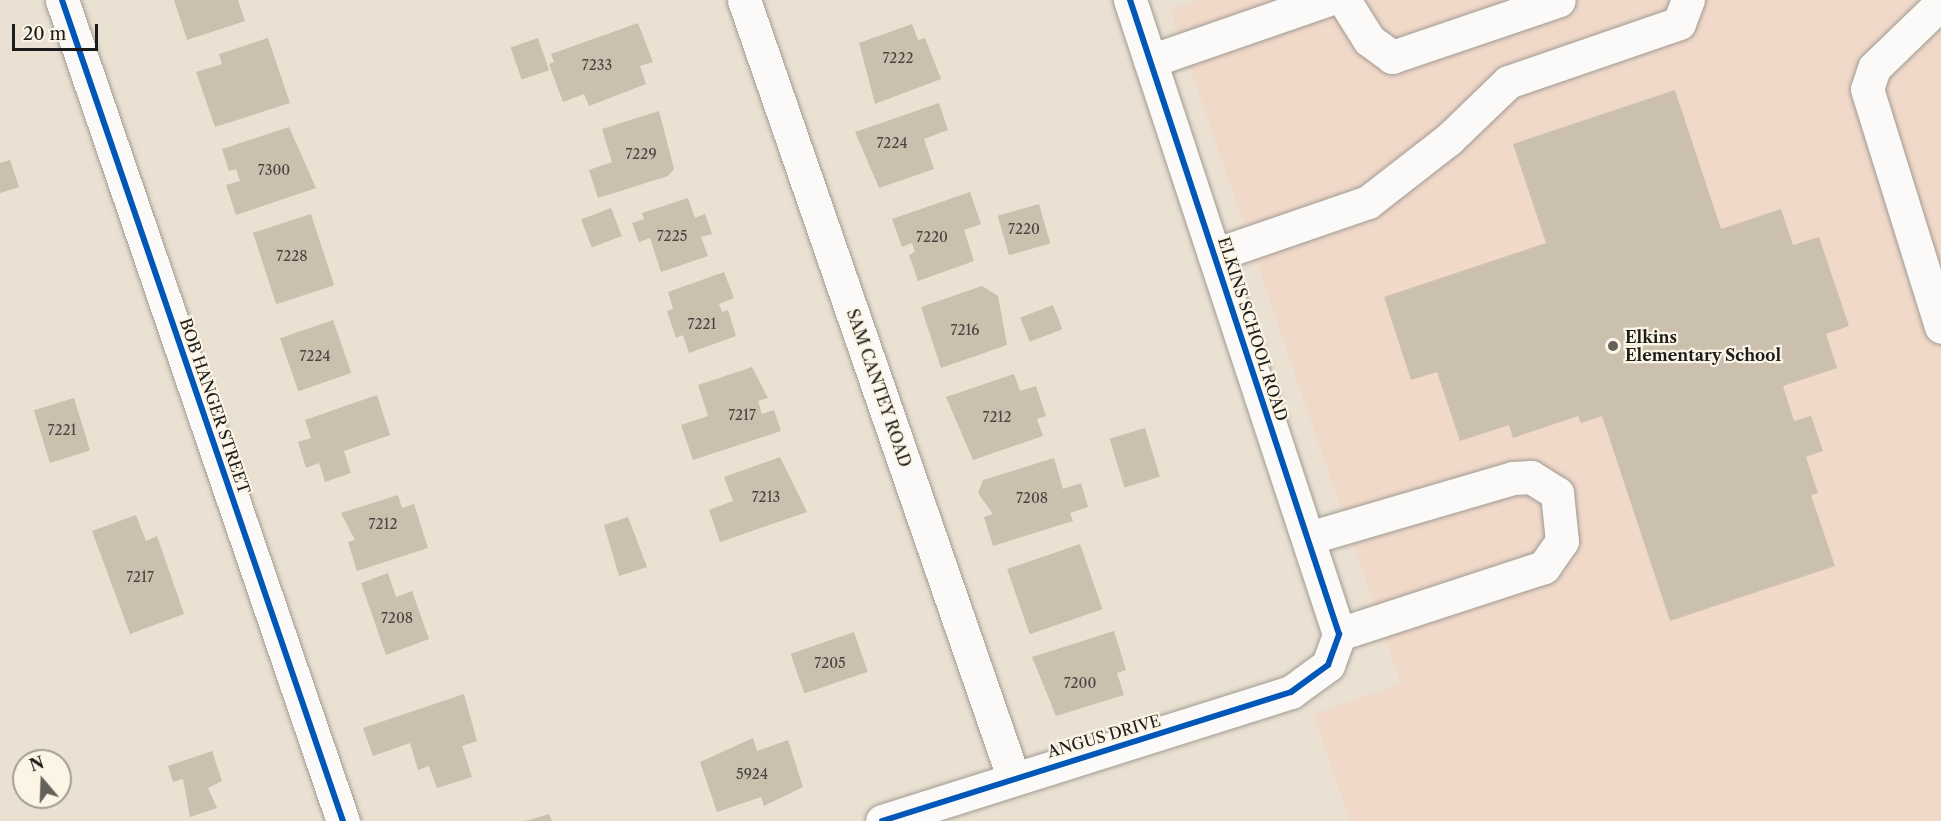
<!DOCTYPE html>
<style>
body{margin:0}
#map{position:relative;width:1941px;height:821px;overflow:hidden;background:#eae1d2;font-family:"Libre Caslon Text",serif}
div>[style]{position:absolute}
.built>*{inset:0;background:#f1d9ca}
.building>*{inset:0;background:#cbbfae;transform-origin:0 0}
.roads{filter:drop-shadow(0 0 2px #a09b92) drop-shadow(0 0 2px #a09b92)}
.minor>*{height:33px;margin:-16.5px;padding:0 16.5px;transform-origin:16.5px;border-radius:16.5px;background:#fcfaf8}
.cycleway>*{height:6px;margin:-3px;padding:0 3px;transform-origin:3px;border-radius:3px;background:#0057b8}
.dots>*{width:16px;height:16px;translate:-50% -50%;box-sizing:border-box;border:3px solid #fcf5e5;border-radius:50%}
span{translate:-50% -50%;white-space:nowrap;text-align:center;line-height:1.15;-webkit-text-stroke:4.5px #fcf5e5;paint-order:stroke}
.number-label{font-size:14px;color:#484540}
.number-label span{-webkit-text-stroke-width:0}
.street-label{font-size:16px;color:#1c1c1c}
.poi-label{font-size:16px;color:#1c1c1c;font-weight:700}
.left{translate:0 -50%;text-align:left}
.north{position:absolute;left:12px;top:749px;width:60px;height:60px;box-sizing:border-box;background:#fcf5e5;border:2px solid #a29e95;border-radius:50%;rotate:341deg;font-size:16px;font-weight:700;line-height:24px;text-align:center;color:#1c1c1c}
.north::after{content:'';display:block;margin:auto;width:21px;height:27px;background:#64615c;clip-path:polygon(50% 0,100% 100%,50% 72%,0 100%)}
.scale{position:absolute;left:12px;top:24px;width:86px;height:27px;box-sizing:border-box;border:3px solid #1c1c1c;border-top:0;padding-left:8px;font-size:18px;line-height:21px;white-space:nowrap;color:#1c1c1c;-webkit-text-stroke:4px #fcf5e5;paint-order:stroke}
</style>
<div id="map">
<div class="built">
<div style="clip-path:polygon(1196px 0,1941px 0,1941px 821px,1350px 821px,1313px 714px,1401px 684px,1170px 9px)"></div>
</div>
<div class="building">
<div style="clip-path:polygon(174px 0,238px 0,245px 21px,187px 40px)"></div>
<div style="clip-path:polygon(638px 23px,653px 62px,640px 66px,646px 84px,589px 106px,584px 94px,563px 102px,549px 64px,554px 62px,551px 54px)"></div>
<div style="clip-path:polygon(912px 24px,918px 40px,925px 38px,941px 79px,875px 104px,859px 43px)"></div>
<div style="clip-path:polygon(268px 38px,290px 103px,215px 127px,196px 72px,222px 64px,219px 54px)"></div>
<div style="left:538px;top:38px;width:34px;height:29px;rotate:71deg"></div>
<div style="clip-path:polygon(1675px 90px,1721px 229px,1781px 209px,1793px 245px,1819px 237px,1849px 326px,1826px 334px,1837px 368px,1783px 386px,1794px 421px,1811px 416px,1823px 451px,1806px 457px,1818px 493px,1811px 495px,1835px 566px,1670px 621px,1602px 416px,1581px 423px,1578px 416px,1513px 438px,1509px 425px,1460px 441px,1437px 372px,1411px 380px,1384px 297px,1546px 243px,1513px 144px)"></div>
<div style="clip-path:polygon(939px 103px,948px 130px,924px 139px,934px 169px,879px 188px,855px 132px)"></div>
<div style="clip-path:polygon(659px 111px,674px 169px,668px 176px,598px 198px,589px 170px,612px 162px,602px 129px)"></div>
<div style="clip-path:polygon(289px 127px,316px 188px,236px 215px,226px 185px,240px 181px,236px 169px,229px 171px,222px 149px)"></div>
<div style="clip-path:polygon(10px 160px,19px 187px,0 193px,0 163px)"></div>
<div style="clip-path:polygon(970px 192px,981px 224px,964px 230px,974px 261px,918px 281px,909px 255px,915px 252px,912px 243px,902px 247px,892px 219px)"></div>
<div style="clip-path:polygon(688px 198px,695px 218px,705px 214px,712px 234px,701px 237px,708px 256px,661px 272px,650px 238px,639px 242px,632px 223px,644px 219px,642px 213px)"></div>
<div style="left:1039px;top:204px;width:41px;height:43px;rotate:74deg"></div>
<div style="left:611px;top:208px;width:30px;height:32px;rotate:69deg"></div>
<div style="left:311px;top:214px;width:75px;height:61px;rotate:72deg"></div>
<div style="clip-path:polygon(724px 272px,734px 298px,719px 304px,722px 312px,728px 310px,736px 336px,689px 353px,683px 335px,676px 338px,667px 311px,673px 309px,668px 292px)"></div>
<div style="clip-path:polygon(982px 286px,998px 296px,1007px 345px,941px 368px,921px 307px)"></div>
<div style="left:1053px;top:305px;width:26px;height:35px;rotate:69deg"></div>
<div style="left:333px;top:320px;width:56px;height:56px;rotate:71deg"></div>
<div style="clip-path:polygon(752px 367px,768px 398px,758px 401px,762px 414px,774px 410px,781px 431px,693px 460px,681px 425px,708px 416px,698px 385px)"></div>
<div style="clip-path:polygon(1014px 374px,1020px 391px,1036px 386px,1046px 416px,1037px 419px,1043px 436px,973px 460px,946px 397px)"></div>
<div style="clip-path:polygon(377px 395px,390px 435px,344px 451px,351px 473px,325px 482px,319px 463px,306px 468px,298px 442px,311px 438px,305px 420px)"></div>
<div style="left:74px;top:398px;width:55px;height:42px;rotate:73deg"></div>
<div style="left:1145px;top:428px;width:51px;height:37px;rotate:73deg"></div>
<div style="clip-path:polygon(780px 457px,807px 512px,720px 542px,709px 510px,733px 501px,724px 477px)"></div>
<div style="clip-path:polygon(1054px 458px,1063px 489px,1081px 483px,1088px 507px,1070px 513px,1073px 521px,993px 546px,984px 517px,993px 514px,978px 493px,983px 480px)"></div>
<div style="clip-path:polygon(398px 495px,402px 508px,414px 504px,428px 548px,357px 571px,348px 542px,355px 540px,341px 513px)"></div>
<div style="clip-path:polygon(136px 515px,146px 541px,157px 536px,184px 614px,130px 634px,92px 531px)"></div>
<div style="clip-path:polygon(628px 517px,647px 567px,619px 576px,604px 525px)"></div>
<div style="left:1080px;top:544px;width:69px;height:77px;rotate:71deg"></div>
<div style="clip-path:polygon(388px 573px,396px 597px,412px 591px,429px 639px,386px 655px,361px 583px)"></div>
<div style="clip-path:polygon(1114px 631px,1126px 670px,1117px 673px,1124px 695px,1056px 716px,1032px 657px)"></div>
<div style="left:854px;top:632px;width:42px;height:67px;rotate:71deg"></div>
<div style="clip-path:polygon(464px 694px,477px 741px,462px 746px,472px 777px,437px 788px,429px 766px,418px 770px,410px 743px,373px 756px,363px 728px)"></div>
<div style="clip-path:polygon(753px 738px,757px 751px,788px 740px,803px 787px,764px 806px,761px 797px,717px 812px,700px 762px)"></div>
<div style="clip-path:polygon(212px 751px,222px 781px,208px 788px,217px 808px,190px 817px,183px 779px,173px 782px,168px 766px)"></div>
<div style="clip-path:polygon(549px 814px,552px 821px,522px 821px,529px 820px)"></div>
</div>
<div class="roads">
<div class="minor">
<div style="left:62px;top:0;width:868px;rotate:71.11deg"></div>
<div style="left:744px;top:0;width:822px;rotate:70.9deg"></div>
<div style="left:1344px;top:0;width:47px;rotate:58deg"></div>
<div style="left:1369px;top:40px;width:29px;rotate:36deg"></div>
<div style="left:1392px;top:57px;width:176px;rotate:-18.8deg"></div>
<div style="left:1941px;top:3px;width:93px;rotate:135.9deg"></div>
<div style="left:1874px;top:68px;width:22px;rotate:108deg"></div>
<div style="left:1867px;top:89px;width:249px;rotate:72.7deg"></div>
<div style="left:1150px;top:61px;width:186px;rotate:-19.1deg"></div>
<div style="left:1214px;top:255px;width:163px;rotate:-19deg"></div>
<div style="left:1368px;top:202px;width:103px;rotate:-37.9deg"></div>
<div style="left:1449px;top:139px;width:82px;rotate:-44deg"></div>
<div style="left:1508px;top:82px;width:181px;rotate:-19deg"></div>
<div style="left:1679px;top:23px;width:25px;rotate:-69deg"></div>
<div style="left:1308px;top:538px;width:214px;rotate:-16.3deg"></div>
<div style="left:1513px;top:478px;width:18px;rotate:-3deg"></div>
<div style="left:1531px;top:477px;width:31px;rotate:32deg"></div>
<div style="left:1557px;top:493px;width:48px;rotate:84.1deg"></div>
<div style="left:1562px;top:541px;width:32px;rotate:125deg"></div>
<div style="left:1544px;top:567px;width:216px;rotate:161.9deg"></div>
<div style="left:882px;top:821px;width:429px;rotate:-17.5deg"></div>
<div style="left:1291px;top:692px;width:46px;rotate:-36.1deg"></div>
<div style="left:1328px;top:665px;width:33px;rotate:-70deg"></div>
<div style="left:1339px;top:634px;width:668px;rotate:-108.24deg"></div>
</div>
</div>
<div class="cycleway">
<div style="left:62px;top:0;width:868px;rotate:71.11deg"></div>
<div style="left:882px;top:821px;width:429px;rotate:-17.5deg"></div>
<div style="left:1291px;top:692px;width:46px;rotate:-36.1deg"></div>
<div style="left:1328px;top:665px;width:33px;rotate:-70deg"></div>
<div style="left:1339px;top:634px;width:668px;rotate:-108.24deg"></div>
</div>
<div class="dots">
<div style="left:1613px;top:346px;background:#64615c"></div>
</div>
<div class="number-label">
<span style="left:898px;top:58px">7222</span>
<span style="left:597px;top:65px">7233</span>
<span style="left:892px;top:143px">7224</span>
<span style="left:641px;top:154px">7229</span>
<span style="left:274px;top:170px">7300</span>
<span style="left:1024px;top:229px">7220</span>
<span style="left:672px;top:236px">7225</span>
<span style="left:932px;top:237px">7220</span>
<span style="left:292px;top:256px">7228</span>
<span style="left:702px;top:324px">7221</span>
<span style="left:965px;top:330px">7216</span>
<span style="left:315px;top:356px">7224</span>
<span style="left:742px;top:415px">7217</span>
<span style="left:997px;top:417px">7212</span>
<span style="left:62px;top:430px">7221</span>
<span style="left:766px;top:497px">7213</span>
<span style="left:1032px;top:498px">7208</span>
<span style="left:383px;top:524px">7212</span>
<span style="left:140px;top:577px">7217</span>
<span style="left:397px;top:618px">7208</span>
<span style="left:830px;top:663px">7205</span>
<span style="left:1080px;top:683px">7200</span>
<span style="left:752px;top:774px">5924</span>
</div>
<div class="street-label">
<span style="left:1253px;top:329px;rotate:72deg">ELKINS SCHOOL ROAD</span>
<span style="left:879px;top:388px;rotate:71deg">SAM CANTEY ROAD</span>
<span style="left:215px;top:406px;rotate:71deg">BOB HANGER STREET</span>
<span style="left:1104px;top:736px;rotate:-16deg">ANGUS DRIVE</span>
</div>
<div class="poi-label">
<span class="left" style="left:1625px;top:346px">Elkins<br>Elementary School</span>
</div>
<div class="north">N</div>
<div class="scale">20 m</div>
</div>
